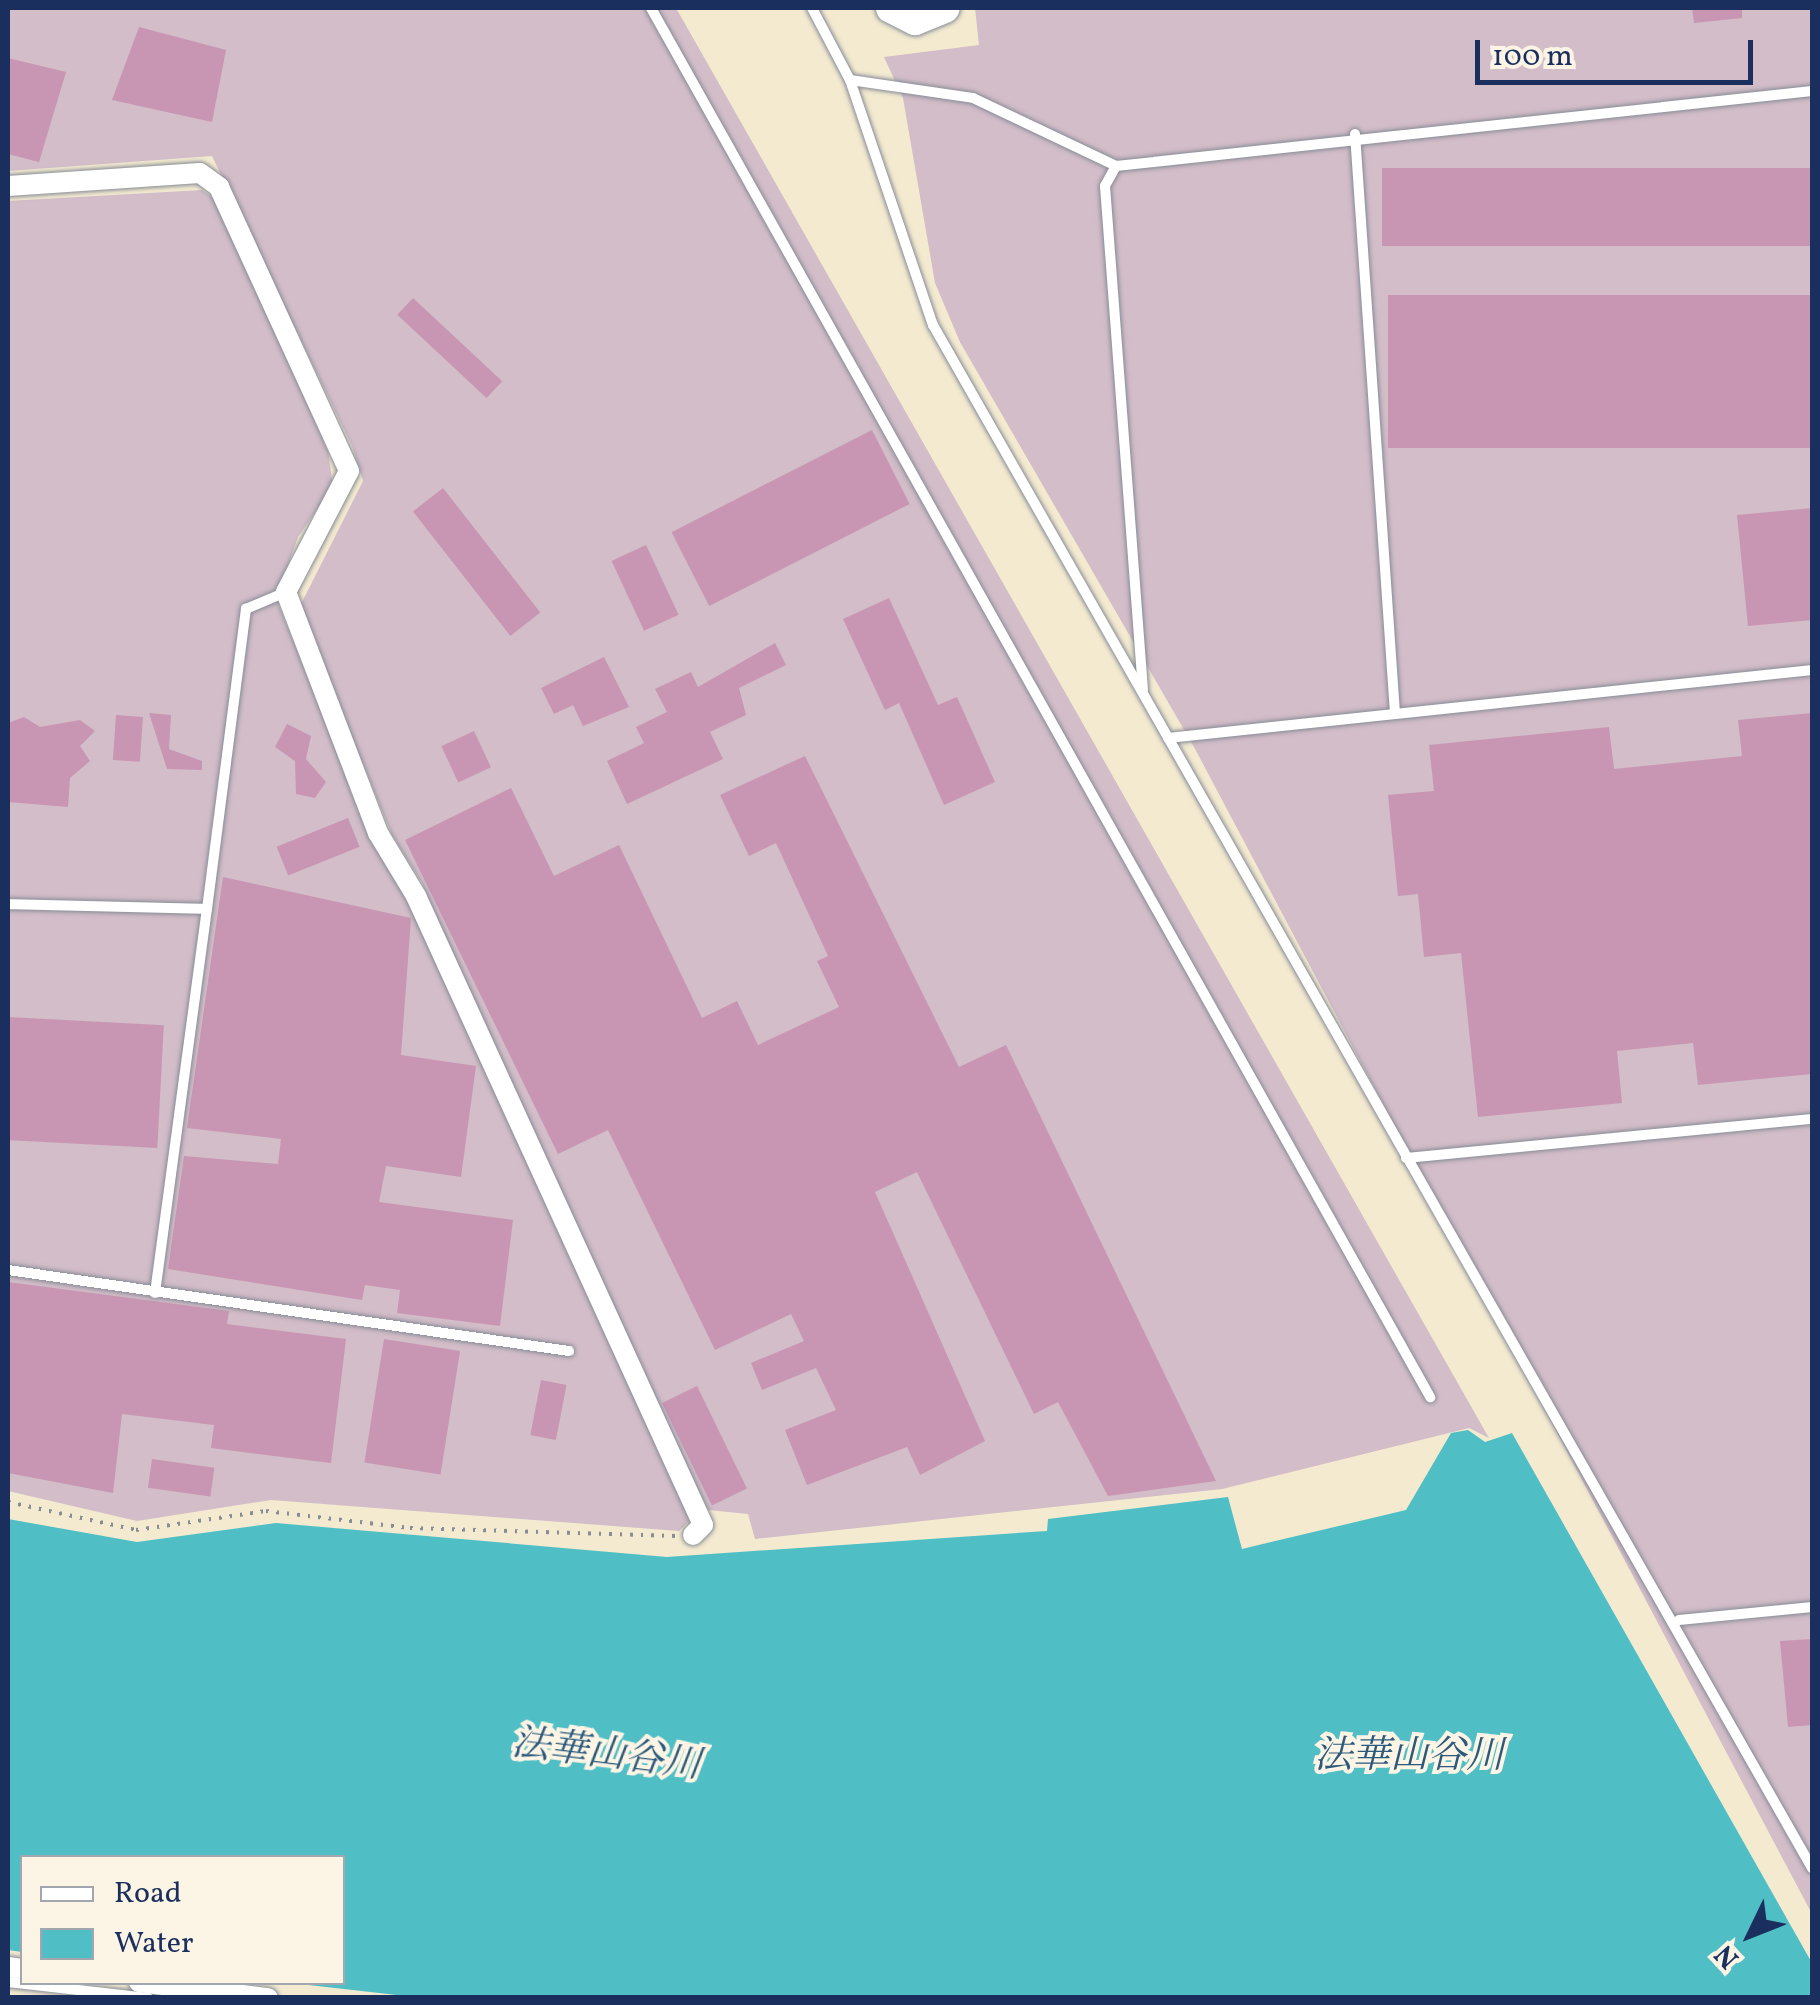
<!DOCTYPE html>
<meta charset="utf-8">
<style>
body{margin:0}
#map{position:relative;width:1820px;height:2005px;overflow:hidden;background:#f3ead0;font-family:Vollkorn,"Noto Serif JP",serif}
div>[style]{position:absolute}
.industrial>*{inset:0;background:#d2bdc8}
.water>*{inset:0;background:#50bec5}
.building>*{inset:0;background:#c896b2;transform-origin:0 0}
.path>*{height:4px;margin-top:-2px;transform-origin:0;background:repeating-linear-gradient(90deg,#878c97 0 2.5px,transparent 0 10.5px)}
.roads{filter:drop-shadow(0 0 2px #878c97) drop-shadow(0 0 2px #878c97)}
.lane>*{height:10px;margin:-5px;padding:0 5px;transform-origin:5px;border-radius:5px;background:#fff}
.street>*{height:20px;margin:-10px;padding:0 10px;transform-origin:10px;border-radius:10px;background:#fff}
.secondary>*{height:30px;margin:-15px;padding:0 15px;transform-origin:15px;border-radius:15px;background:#fff}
span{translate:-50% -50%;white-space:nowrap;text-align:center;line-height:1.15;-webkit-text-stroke:8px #fcf5e5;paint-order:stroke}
.water-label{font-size:38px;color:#2b5a7d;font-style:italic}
.frame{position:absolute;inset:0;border:10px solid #1b2f5e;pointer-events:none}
.legend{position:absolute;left:20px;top:1855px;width:325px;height:130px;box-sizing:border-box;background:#fcf5e5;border:2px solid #a2a6af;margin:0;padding:12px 18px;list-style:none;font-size:30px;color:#1b2f5e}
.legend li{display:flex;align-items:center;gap:20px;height:50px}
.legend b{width:50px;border:2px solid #a2a6af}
.north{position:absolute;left:1700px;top:1885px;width:100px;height:100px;-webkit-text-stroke:8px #fcf5e5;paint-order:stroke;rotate:227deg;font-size:28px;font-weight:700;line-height:40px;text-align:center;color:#1b2f5e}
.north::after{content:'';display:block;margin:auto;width:35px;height:45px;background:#1b2f5e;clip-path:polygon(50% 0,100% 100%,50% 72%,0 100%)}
.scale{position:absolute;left:1475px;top:40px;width:278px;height:45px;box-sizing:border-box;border:5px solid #1b2f5e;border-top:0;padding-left:12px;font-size:30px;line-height:35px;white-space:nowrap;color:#1b2f5e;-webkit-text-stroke:8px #fcf5e5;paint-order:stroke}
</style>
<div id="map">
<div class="industrial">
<div style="clip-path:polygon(8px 8px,676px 8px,1489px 1438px,1469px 1428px,1222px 1489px,755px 1539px,748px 1514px,708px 1510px,570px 1224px,422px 883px,392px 835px,299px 608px,363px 481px,352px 446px,212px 156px,8px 171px)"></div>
<div style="clip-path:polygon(975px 8px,1812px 8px,1812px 1914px,1194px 747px,960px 342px,935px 283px,903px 98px,884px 57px,979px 45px)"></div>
<div style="clip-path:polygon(202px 190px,215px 199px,328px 451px,333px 486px,298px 537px,276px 599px,371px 831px,406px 886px,692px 1518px,679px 1531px,271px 1500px,137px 1521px,8px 1491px,8px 201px)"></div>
</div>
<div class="water">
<div style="clip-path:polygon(1468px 1430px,1485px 1442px,1512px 1433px,1812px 1963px,1812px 1997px,423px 1998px,291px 1983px,342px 1982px,342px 1858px,22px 1858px,22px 1952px,8px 1950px,8px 1519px,137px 1542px,276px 1523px,667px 1557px,1047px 1531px,1048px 1519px,1228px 1497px,1242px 1549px,1406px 1510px,1451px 1433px)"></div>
</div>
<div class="building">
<div style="clip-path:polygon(1692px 8px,1742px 8px,1742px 18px,1694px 23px)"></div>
<div style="clip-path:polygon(139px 27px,226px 50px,212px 122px,112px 100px)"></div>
<div style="clip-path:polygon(8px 58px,66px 72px,39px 162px,8px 154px)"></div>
<div style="left:1812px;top:168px;width:78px;height:430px;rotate:90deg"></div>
<div style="left:1812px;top:295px;width:153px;height:424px;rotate:90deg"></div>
<div style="left:413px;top:298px;width:122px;height:23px;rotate:43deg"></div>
<div style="left:872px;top:430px;width:83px;height:225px;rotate:63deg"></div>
<div style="left:443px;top:488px;width:158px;height:38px;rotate:52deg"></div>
<div style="clip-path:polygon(1812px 508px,1812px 620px,1748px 626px,1737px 515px)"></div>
<div style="left:646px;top:545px;width:77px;height:38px;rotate:65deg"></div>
<div style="clip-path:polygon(889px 598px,938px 705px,957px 697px,995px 782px,944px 805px,899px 703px,885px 710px,843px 619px)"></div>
<div style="clip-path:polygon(775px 643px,786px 665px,739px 688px,746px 715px,710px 732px,723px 759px,627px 804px,607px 761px,644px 743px,636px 727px,667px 712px,655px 689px,691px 672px,698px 687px)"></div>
<div style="clip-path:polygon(604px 657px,629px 707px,583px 726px,573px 705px,554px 714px,541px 688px)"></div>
<div style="clip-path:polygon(149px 713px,171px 715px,169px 749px,202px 761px,202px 770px,167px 769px)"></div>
<div style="clip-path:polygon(1812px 713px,1812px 1074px,1698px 1085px,1693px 1043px,1617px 1051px,1622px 1103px,1478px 1117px,1461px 953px,1424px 957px,1418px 894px,1398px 896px,1388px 795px,1434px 791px,1429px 745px,1609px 727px,1614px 769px,1742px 756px,1738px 720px)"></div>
<div style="left:116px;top:715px;width:27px;height:45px;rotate:4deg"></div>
<div style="clip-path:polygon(24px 717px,40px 727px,80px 720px,95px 731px,80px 746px,90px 761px,70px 778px,68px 807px,8px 802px,8px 723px)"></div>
<div style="clip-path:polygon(287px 724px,311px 736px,306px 759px,326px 782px,315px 798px,296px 794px,295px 761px,275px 747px)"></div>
<div style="left:474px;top:731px;width:40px;height:36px;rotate:65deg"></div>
<div style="clip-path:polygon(805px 756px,959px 1067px,1006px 1045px,1216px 1481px,1108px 1496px,1058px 1402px,1034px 1414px,917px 1172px,875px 1192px,985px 1441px,920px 1475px,907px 1447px,807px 1485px,785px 1430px,836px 1410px,816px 1368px,762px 1390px,751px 1363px,804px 1341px,791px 1314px,715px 1350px,608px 1130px,558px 1154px,405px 840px,511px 788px,554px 876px,619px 845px,702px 1018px,737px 1001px,758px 1045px,839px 1007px,817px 961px,828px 956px,776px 843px,749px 856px,720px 795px)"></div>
<div style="left:348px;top:818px;width:31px;height:77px;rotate:68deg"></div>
<div style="clip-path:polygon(223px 877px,411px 918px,401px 1055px,476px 1066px,461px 1177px,386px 1166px,379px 1202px,513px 1220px,500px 1326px,397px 1313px,400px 1290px,365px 1285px,362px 1300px,168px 1269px,184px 1156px,278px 1164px,281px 1139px,187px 1128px)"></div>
<div style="left:8px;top:1017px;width:156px;height:123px;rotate:3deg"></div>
<div style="clip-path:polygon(8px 1282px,229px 1311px,227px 1324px,346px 1339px,331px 1463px,211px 1448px,214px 1425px,122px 1414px,113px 1493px,8px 1473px)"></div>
<div style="left:384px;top:1339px;width:77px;height:125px;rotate:9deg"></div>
<div style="left:541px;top:1380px;width:26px;height:56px;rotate:11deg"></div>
<div style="left:697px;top:1386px;width:114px;height:39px;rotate:64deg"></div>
<div style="left:152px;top:1459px;width:63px;height:29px;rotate:8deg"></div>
<div style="clip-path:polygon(1812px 1639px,1812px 1725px,1788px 1727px,1780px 1641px)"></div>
</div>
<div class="path">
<div style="left:8px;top:1502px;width:131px;rotate:12.3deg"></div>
<div style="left:136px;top:1530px;width:131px;rotate:-8.3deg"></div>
<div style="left:266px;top:1511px;width:145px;rotate:6.7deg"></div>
<div style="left:410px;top:1528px;width:267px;rotate:1.7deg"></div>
</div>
<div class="roads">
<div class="lane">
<div style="left:651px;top:8px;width:1593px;rotate:60.71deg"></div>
<div style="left:812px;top:8px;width:81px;rotate:62.2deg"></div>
<div style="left:850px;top:80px;width:259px;rotate:71.3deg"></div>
<div style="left:933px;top:325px;width:1776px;rotate:60.33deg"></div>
<div style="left:850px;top:80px;width:124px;rotate:8.3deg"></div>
<div style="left:973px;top:98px;width:158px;rotate:25.4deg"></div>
<div style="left:1116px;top:166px;width:700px;rotate:-6.15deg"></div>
<div style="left:1355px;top:134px;width:581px;rotate:86.05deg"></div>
<div style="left:1116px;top:166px;width:23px;rotate:119deg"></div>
<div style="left:1105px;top:186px;width:505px;rotate:85.69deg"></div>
<div style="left:1168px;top:738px;width:648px;rotate:-6.03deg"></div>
<div style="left:8px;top:904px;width:199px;rotate:1.4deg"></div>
<div style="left:207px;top:909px;width:303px;rotate:-82.6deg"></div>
<div style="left:246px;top:609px;width:43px;rotate:-23deg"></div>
<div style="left:1406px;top:1158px;width:408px;rotate:-5.5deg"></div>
<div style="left:8px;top:1270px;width:567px;rotate:8.22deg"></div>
<div style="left:155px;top:1293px;width:388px;rotate:-82.3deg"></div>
<div style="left:1679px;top:1620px;width:134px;rotate:-5.6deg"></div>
<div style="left:8px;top:1982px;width:141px;rotate:6.5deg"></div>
</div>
<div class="street">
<div style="left:8px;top:186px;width:192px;rotate:-3.9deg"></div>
<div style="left:200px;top:173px;width:24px;rotate:36deg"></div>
<div style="left:219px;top:187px;width:312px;rotate:65.4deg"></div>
<div style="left:349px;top:471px;width:136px;rotate:117.5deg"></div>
<div style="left:286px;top:592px;width:258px;rotate:69.1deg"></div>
<div style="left:378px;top:833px;width:74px;rotate:58.9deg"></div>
<div style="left:416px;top:896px;width:691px;rotate:65.47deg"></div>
<div style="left:703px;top:1525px;width:14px;rotate:135deg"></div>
<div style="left:8px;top:1967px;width:14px;rotate:8deg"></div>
<div style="left:139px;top:1982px;width:130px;rotate:7.1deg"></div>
</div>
<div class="secondary">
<div style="left:891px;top:8px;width:27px;rotate:27deg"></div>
<div style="left:915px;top:20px;width:32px;rotate:-22deg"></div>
</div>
</div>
<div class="water-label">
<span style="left:606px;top:1756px;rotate:7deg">法華山谷川</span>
<span style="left:1409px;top:1758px">法華山谷川</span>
</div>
<div class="frame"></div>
<ul class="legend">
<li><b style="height:12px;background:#fff"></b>Road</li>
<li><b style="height:28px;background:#50bec5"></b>Water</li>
</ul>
<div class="north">N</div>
<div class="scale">100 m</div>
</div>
